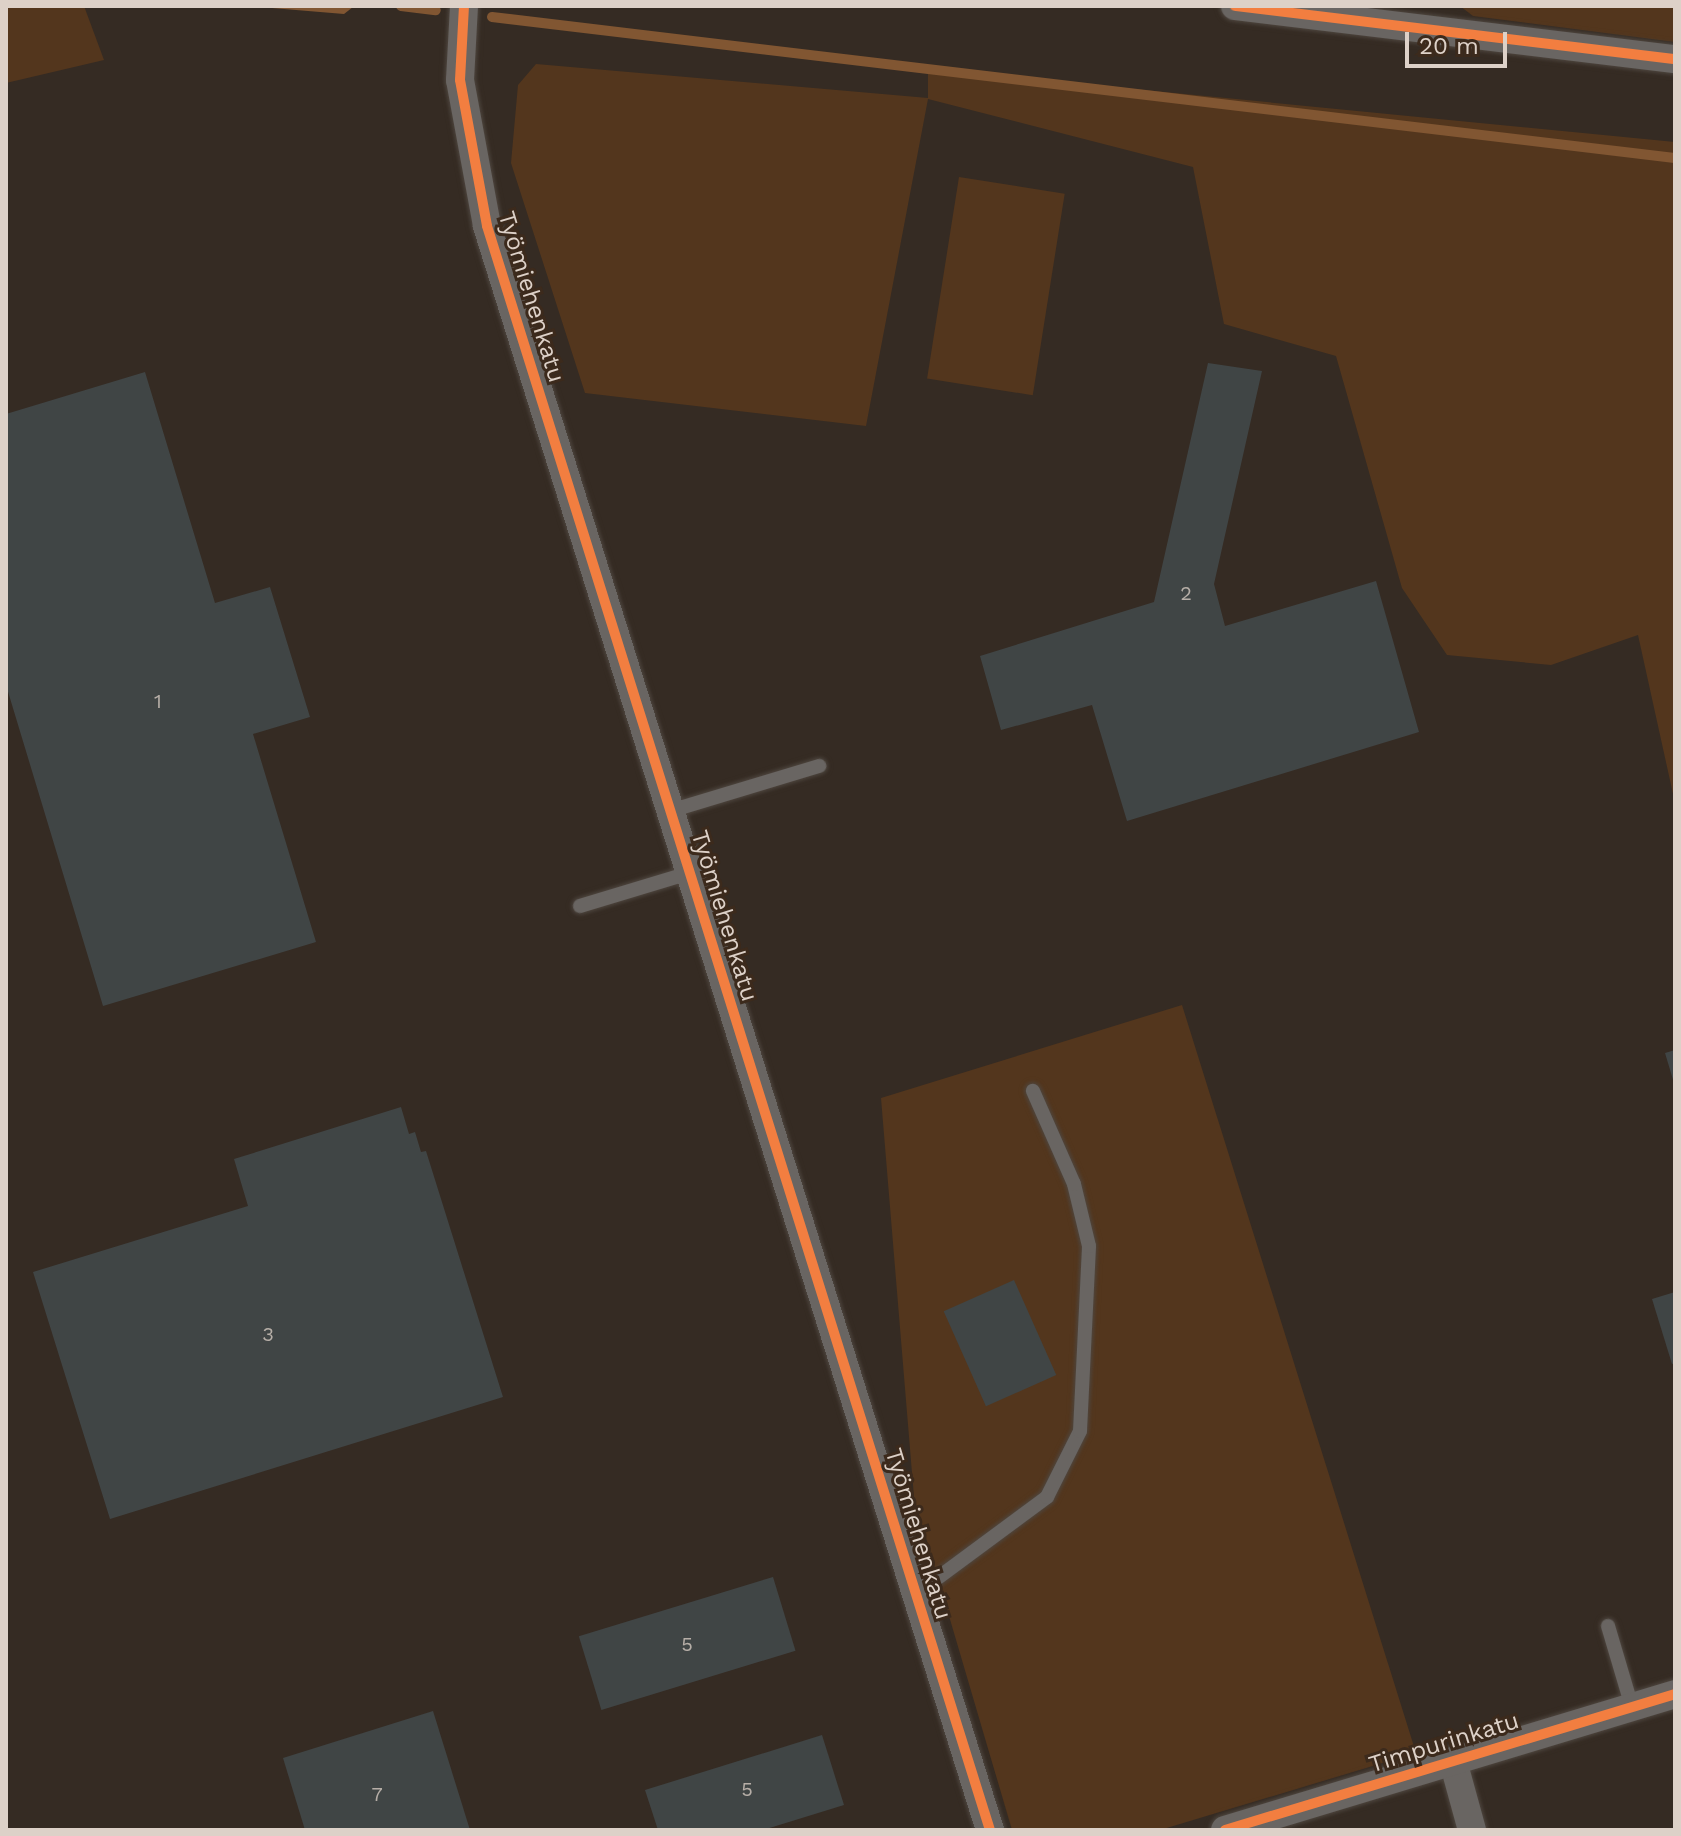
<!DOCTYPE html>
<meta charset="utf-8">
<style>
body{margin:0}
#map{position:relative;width:1681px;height:1836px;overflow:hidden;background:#352b23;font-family:"Work Sans",sans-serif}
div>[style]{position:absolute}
.green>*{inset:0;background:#53361d;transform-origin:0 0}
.water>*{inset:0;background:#815632}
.stream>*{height:10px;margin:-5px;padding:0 5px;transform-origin:5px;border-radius:5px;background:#815632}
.building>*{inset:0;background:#404545;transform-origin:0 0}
.roads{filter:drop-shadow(0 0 2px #4e463f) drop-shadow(0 0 2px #4e463f)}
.service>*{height:14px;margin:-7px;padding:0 7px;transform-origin:7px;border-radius:7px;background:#696562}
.minor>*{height:28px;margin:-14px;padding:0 14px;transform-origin:14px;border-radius:14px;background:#696562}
.cycleway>*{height:10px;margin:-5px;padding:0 5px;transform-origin:5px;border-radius:5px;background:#f27e40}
span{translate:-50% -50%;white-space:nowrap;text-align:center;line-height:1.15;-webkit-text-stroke:6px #3c2a1c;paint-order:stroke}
.number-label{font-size:20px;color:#b6aea7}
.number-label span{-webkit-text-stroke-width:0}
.street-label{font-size:24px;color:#ddd1c8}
.frame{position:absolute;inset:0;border:8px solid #ddd1c8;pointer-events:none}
.scale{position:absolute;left:1405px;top:32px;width:102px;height:36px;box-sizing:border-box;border:4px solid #ddd1c8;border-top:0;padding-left:10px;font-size:24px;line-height:28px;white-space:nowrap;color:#ddd1c8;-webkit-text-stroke:6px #3c2a1c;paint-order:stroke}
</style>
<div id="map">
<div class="green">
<div style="clip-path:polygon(6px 6px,84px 6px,104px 60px,6px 83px)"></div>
<div style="clip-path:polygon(1460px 6px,1675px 6px,1675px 42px,1473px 16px)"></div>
<div style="clip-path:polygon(536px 64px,928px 98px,928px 69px,1675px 142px,1675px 803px,1638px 635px,1551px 665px,1447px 655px,1402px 588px,1336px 356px,1224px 324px,1193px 167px,928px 99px,866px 426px,585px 393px,511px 163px,518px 85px)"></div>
<div style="left:959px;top:177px;width:107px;height:204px;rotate:9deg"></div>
<div style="clip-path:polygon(1182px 1005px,1416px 1753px,1160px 1830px,1012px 1830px,914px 1497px,881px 1098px)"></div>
</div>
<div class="water">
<div style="clip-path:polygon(248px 6px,353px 6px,353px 7px,344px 14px)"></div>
</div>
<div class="stream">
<div style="left:401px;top:6px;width:35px;rotate:7deg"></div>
<div style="left:492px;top:17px;width:1191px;rotate:6.8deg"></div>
</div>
<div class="building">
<div style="clip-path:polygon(1208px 363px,1262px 371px,1214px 584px,1225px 626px,1376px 581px,1419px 732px,1127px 821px,1092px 705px,1001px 730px,980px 656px,1154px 602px)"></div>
<div style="clip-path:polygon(145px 372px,215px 603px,270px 587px,310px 717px,253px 734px,316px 942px,103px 1006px,6px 685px,6px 414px)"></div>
<div style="clip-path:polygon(1675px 1050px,1675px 1082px,1674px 1083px,1665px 1053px)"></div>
<div style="clip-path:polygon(401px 1107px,409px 1134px,415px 1132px,421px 1152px,426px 1151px,503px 1397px,110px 1519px,33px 1272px,248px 1206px,234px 1159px)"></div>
<div style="left:1014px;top:1280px;width:104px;height:77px;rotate:66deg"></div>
<div style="clip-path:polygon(1675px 1292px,1675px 1363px,1672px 1364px,1652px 1299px)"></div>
<div style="left:773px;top:1577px;width:77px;height:203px;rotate:73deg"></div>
<div style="clip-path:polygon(433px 1711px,470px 1830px,305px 1830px,283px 1758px)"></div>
<div style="clip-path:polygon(822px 1735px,844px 1805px,763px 1830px,658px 1830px,645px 1790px)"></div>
</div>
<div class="roads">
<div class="service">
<div style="left:670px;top:811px;width:156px;rotate:-16.8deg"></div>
<div style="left:580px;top:906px;width:114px;rotate:-16.8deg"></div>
<div style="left:916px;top:1594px;width:163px;rotate:-36.5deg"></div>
<div style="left:1047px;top:1497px;width:74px;rotate:-63.4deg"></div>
<div style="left:1080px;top:1431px;width:185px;rotate:-87.2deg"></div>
<div style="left:1089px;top:1246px;width:64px;rotate:-103.6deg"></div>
<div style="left:1074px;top:1184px;width:102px;rotate:-113.8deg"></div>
<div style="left:1608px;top:1626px;width:84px;rotate:73.5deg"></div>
</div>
<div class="minor">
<div style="left:464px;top:6px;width:74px;rotate:93.1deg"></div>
<div style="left:460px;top:80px;width:148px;rotate:79.5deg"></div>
<div style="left:487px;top:226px;width:1681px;rotate:72.59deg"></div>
<div style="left:1235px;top:6px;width:443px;rotate:6.9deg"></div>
<div style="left:1453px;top:1761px;width:72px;rotate:74.6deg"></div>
<div style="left:1225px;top:1830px;width:470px;rotate:-16.8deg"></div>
</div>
</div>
<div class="cycleway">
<div style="left:464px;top:6px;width:74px;rotate:93.1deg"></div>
<div style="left:460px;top:80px;width:148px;rotate:79.5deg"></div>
<div style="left:487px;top:226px;width:1681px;rotate:72.59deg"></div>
<div style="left:1235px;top:6px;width:443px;rotate:6.9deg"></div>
<div style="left:1225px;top:1830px;width:470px;rotate:-16.8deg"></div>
</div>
<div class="number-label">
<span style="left:1186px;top:593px">2</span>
<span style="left:158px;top:701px">1</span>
<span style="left:268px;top:1334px">3</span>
<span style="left:687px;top:1644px">5</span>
<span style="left:747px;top:1789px">5</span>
<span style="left:377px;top:1794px">7</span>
</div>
<div class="street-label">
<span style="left:531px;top:297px;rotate:73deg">Työmiehenkatu</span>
<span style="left:724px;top:916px;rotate:73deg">Työmiehenkatu</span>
<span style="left:918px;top:1534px;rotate:73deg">Työmiehenkatu</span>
<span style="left:1444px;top:1743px;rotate:-17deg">Timpurinkatu</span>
</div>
<div class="frame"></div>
<div class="scale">20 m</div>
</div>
